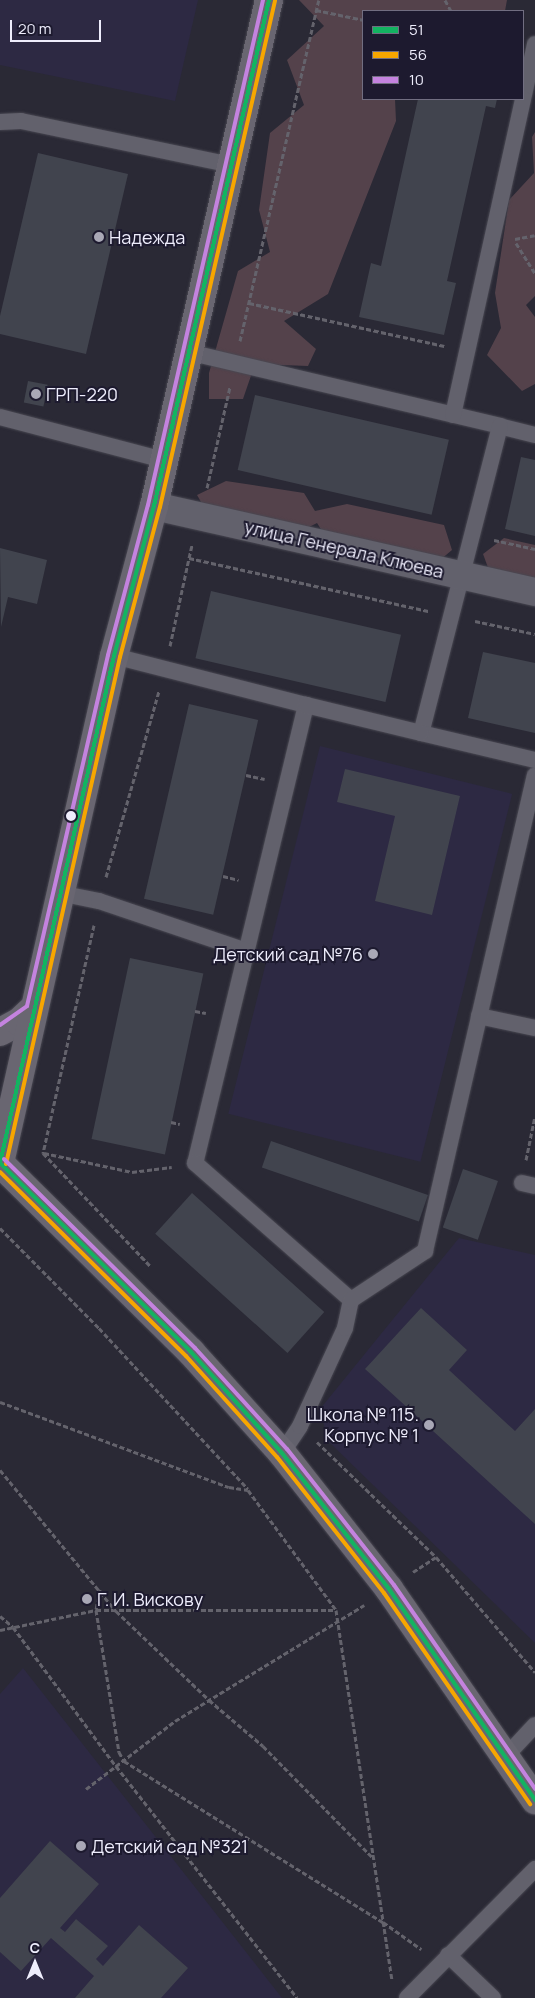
<!DOCTYPE html>
<meta charset="utf-8">
<style>
body{margin:0}
#map{position:relative;width:535px;height:1998px;overflow:hidden;background:#2a2935;font-family:Manrope,sans-serif}
div>[style]{position:absolute}
.built>*{inset:0;background:#2d2943;transform-origin:0 0}
.green>*{inset:0;background:#54424b}
.building>*{inset:0;background:#41444e;transform-origin:0 0}
.path>*{height:3px;margin-top:-1.5px;transform-origin:0;background:repeating-linear-gradient(90deg,#64636c 0 5px,transparent 0 7.5px)}
.roads{filter:drop-shadow(0 0 1px #484751) drop-shadow(0 0 1px #484751)}
.lane>*{height:16px;margin:-8px;padding:0 8px;transform-origin:8px;border-radius:8px;background:#62616c}
.street>*{height:28px;margin:-14px;padding:0 14px;transform-origin:14px;border-radius:14px;background:#62616c}
.secondary>*{height:28px;margin:-14px;padding:0 14px;transform-origin:14px;border-radius:14px;background:#696671}
.bus-1>*{height:4px;margin:-2px;padding:0 2px;transform-origin:2px;border-radius:2px;background:#13b361}
.bus-2>*{height:4px;margin:-2px;padding:0 2px;transform-origin:2px;border-radius:2px;background:#f7a600}
.bus-3>*{height:4px;margin:-2px;padding:0 2px;transform-origin:2px;border-radius:2px;background:#c483df}
.dots>*{width:14px;height:14px;translate:-50% -50%;box-sizing:border-box;border:2px solid #1d1a2f;border-radius:50%}
span{translate:-50% -50%;white-space:nowrap;text-align:center;line-height:1.15;-webkit-text-stroke:4px #1d1a2f;paint-order:stroke}
.poi-label{font-size:18px;color:#eeedfc}
.left{translate:0 -50%;text-align:left}
.right{translate:-100% -50%;text-align:right}
.street-label{font-size:18px;color:#eeedfc}
.legend{position:absolute;left:362px;top:10px;width:162px;height:90px;box-sizing:border-box;background:#1d1a2f;border:1px solid #716e81;margin:0;padding:6px 9px;list-style:none;font-size:15px;color:#eeedfc}
.legend li{display:flex;align-items:center;gap:10px;height:25px}
.legend b{width:25px;border:1px solid #716e81}
.north{position:absolute;left:10px;top:1938px;width:50px;height:50px;-webkit-text-stroke:4px #1d1a2f;paint-order:stroke;rotate:0deg;font-size:14px;font-weight:700;line-height:20px;text-align:center;color:#eeedfc}
.north::after{content:'';display:block;margin:auto;width:18px;height:22px;background:#eeedfc;clip-path:polygon(50% 0,100% 100%,50% 72%,0 100%)}
.scale{position:absolute;left:10px;top:20px;width:91px;height:22px;box-sizing:border-box;border:2px solid #eeedfc;border-top:0;padding-left:6px;font-size:15px;line-height:18px;white-space:nowrap;color:#eeedfc;-webkit-text-stroke:4px #1d1a2f;paint-order:stroke}
</style>
<div id="map">
<div class="built">
<div style="clip-path:polygon(0 0,198px 0,175px 101px,0 65px)"></div>
<div style="left:320px;top:746px;width:198px;height:379px;rotate:14deg"></div>
<div style="clip-path:polygon(459px 1238px,535px 1255px,535px 1643px,328px 1441px,320px 1409px)"></div>
<div style="clip-path:polygon(23px 1668px,282px 1998px,0 1998px,0 1694px)"></div>
</div>
<div class="green">
<div style="clip-path:polygon(299px 0,507px 0,505px 11px,364px 11px,364px 99px,395px 99px,396px 121px,328px 294px,284px 321px,316px 349px,308px 366px,255px 364px,243px 399px,209px 399px,209px 373px,238px 271px,270px 252px,259px 210px,270px 133px,304px 105px,287px 60px,324px 26px)"></div>
<div style="clip-path:polygon(535px 132px,535px 296px,526px 305px,535px 317px,535px 384px,522px 391px,487px 355px,501px 328px,495px 293px,509px 200px,534px 173px,532px 137px)"></div>
<div style="clip-path:polygon(226px 481px,304px 493px,315px 511px,347px 504px,444px 525px,452px 550px,434px 565px,331px 545px,317px 523px,287px 538px,213px 523px,197px 495px)"></div>
<div style="clip-path:polygon(504px 538px,535px 545px,535px 584px,493px 581px,483px 554px)"></div>
</div>
<div class="building">
<div style="clip-path:polygon(418px 99px,497px 99px,495px 108px,486px 106px,447px 281px,456px 283px,444px 335px,359px 317px,371px 263px,381px 266px)"></div>
<div style="clip-path:polygon(38px 153px,128px 174px,86px 354px,0 334px,0 316px)"></div>
<div style="left:28px;top:381px;width:20px;height:22px;rotate:11deg"></div>
<div style="left:255px;top:395px;width:199px;height:77px;rotate:13deg"></div>
<div style="clip-path:polygon(521px 457px,535px 460px,535px 536px,505px 529px)"></div>
<div style="clip-path:polygon(0 548px,47px 560px,37px 604px,8px 597px,1px 627px)"></div>
<div style="left:211px;top:591px;width:195px;height:69px;rotate:13deg"></div>
<div style="clip-path:polygon(483px 652px,535px 663px,535px 733px,468px 718px)"></div>
<div style="left:189px;top:704px;width:71px;height:200px;rotate:13deg"></div>
<div style="clip-path:polygon(345px 769px,460px 796px,432px 915px,375px 901px,395px 816px,337px 802px)"></div>
<div style="left:130px;top:958px;width:75px;height:185px;rotate:12deg"></div>
<div style="left:271px;top:1141px;width:166px;height:28px;rotate:19deg"></div>
<div style="left:463px;top:1169px;width:37px;height:62px;rotate:19deg"></div>
<div style="left:192px;top:1193px;width:178px;height:55px;rotate:42deg"></div>
<div style="clip-path:polygon(421px 1308px,467px 1350px,449px 1370px,515px 1431px,535px 1409px,535px 1524px,365px 1369px)"></div>
<div style="clip-path:polygon(50px 1841px,99px 1884px,60px 1928px,65px 1932px,76px 1919px,108px 1946px,96px 1959px,103px 1966px,139px 1925px,188px 1968px,161px 1998px,75px 1998px,94px 1976px,51px 1938px,21px 1971px,0 1952px,0 1898px)"></div>
</div>
<div class="path">
<div style="left:445px;top:0;width:13px;rotate:61deg"></div>
<div style="left:316px;top:10px;width:49px;rotate:11.8deg"></div>
<div style="left:515px;top:239px;width:20px;rotate:-11deg"></div>
<div style="left:516px;top:243px;width:36px;rotate:58deg"></div>
<div style="left:249px;top:303px;width:200px;rotate:12.4deg"></div>
<div style="left:240px;top:341px;width:350px;rotate:-77deg"></div>
<div style="left:207px;top:488px;width:104px;rotate:-77.2deg"></div>
<div style="left:494px;top:540px;width:42px;rotate:12.4deg"></div>
<div style="left:189px;top:558px;width:13px;rotate:-77deg"></div>
<div style="left:475px;top:621px;width:61px;rotate:12.2deg"></div>
<div style="left:170px;top:646px;width:90px;rotate:-77.8deg"></div>
<div style="left:189px;top:558px;width:246px;rotate:12.5deg"></div>
<div style="left:246px;top:775px;width:19px;rotate:12deg"></div>
<div style="left:223px;top:876px;width:16px;rotate:14deg"></div>
<div style="left:106px;top:877px;width:193px;rotate:-74.1deg"></div>
<div style="left:94px;top:925px;width:234px;rotate:102.6deg"></div>
<div style="left:43px;top:1153px;width:157px;rotate:46.5deg"></div>
<div style="left:195px;top:1011px;width:11px;rotate:10deg"></div>
<div style="left:171px;top:1122px;width:9px;rotate:13deg"></div>
<div style="left:44px;top:1153px;width:90px;rotate:12.2deg"></div>
<div style="left:132px;top:1172px;width:40px;rotate:-7.1deg"></div>
<div style="left:526px;top:1160px;width:45px;rotate:-78.4deg"></div>
<div style="left:0;top:1228px;width:141px;rotate:45.3deg"></div>
<div style="left:99px;top:1328px;width:219px;rotate:47.2deg"></div>
<div style="left:0;top:1402px;width:244px;rotate:20.4deg"></div>
<div style="left:229px;top:1487px;width:19px;rotate:9deg"></div>
<div style="left:248px;top:1490px;width:149px;rotate:53.7deg"></div>
<div style="left:336px;top:1610px;width:374px;rotate:81.4deg"></div>
<div style="left:317px;top:1442px;width:165px;rotate:44deg"></div>
<div style="left:436px;top:1557px;width:152px;rotate:49.3deg"></div>
<div style="left:0;top:1470px;width:183px;rotate:50.6deg"></div>
<div style="left:116px;top:1611px;width:129px;rotate:43.7deg"></div>
<div style="left:209px;top:1700px;width:71px;rotate:40.4deg"></div>
<div style="left:263px;top:1746px;width:156px;rotate:45.5deg"></div>
<div style="left:413px;top:1572px;width:27px;rotate:-33deg"></div>
<div style="left:100px;top:1589px;width:21px;rotate:101deg"></div>
<div style="left:96px;top:1610px;width:144px;rotate:80.8deg"></div>
<div style="left:119px;top:1752px;width:10px;rotate:61deg"></div>
<div style="left:124px;top:1761px;width:305px;rotate:31.9deg"></div>
<div style="left:383px;top:1922px;width:47px;rotate:35.4deg"></div>
<div style="left:0;top:1616px;width:17px;rotate:40deg"></div>
<div style="left:13px;top:1627px;width:173px;rotate:53.5deg"></div>
<div style="left:116px;top:1766px;width:294px;rotate:52deg"></div>
<div style="left:0;top:1630px;width:98px;rotate:-11.8deg"></div>
<div style="left:96px;top:1610px;width:240px"></div>
<div style="left:86px;top:1789px;width:112px;rotate:-37.4deg"></div>
<div style="left:175px;top:1721px;width:222px;rotate:-31.5deg"></div>
</div>
<div class="roads">
<div class="lane">
<div style="left:524px;top:95px;width:52px;rotate:-77.8deg"></div>
<div style="left:0;top:122px;width:21px;rotate:-3deg"></div>
<div style="left:21px;top:121px;width:215px;rotate:11.8deg"></div>
<div style="left:188px;top:352px;width:321px;rotate:13.3deg"></div>
<div style="left:453px;top:415px;width:324px;rotate:-77.5deg"></div>
<div style="left:0;top:417px;width:170px;rotate:14.7deg"></div>
<div style="left:535px;top:435px;width:36px;rotate:-166deg"></div>
<div style="left:500px;top:426px;width:317px;rotate:104.4deg"></div>
<div style="left:421px;top:733px;width:117px;rotate:13.3deg"></div>
<div style="left:114px;top:656px;width:198px;rotate:14.3deg"></div>
<div style="left:306px;top:705px;width:471px;rotate:103.6deg"></div>
<div style="left:195px;top:1163px;width:208px;rotate:41.3deg"></div>
<div style="left:306px;top:705px;width:118px;rotate:13.7deg"></div>
<div style="left:59px;top:893px;width:41px;rotate:11.3deg"></div>
<div style="left:99px;top:901px;width:156px;rotate:18.7deg"></div>
<div style="left:479px;top:1016px;width:57px;rotate:12.1deg"></div>
<div style="left:522px;top:1183px;width:13px;rotate:13deg"></div>
<div style="left:282px;top:1453px;width:32px;rotate:-56deg"></div>
<div style="left:300px;top:1426px;width:108px;rotate:-65.3deg"></div>
<div style="left:345px;top:1328px;width:29px;rotate:-78deg"></div>
<div style="left:351px;top:1300px;width:89px;rotate:-33.5deg"></div>
<div style="left:425px;top:1251px;width:488px;rotate:-77deg"></div>
<div style="left:506px;top:1756px;width:42px;rotate:-46.9deg"></div>
<div style="left:448px;top:1955px;width:62px;rotate:43.7deg"></div>
<div style="left:407px;top:1998px;width:182px;rotate:-45.2deg"></div>
</div>
<div class="street">
<div style="left:154px;top:506px;width:391px;rotate:12.7deg"></div>
</div>
<div class="secondary">
<div style="left:0;top:1032px;width:21px;rotate:-28deg"></div>
<div style="left:19px;top:1022px;width:19px;rotate:-43deg"></div>
<div style="left:0;top:1163px;width:520px;rotate:-77.33deg"></div>
<div style="left:114px;top:656px;width:155px;rotate:-75.1deg"></div>
<div style="left:154px;top:506px;width:519px;rotate:-77.2deg"></div>
<div style="left:0;top:1163px;width:269px;rotate:44.7deg"></div>
<div style="left:191px;top:1352px;width:136px;rotate:48deg"></div>
<div style="left:282px;top:1453px;width:173px;rotate:51.8deg"></div>
<div style="left:389px;top:1589px;width:257px;rotate:55.3deg"></div>
</div>
</div>
<div class="bus-1">
<div style="left:0;top:1163px;width:520px;rotate:-77.33deg"></div>
<div style="left:114px;top:656px;width:155px;rotate:-75.1deg"></div>
<div style="left:154px;top:506px;width:519px;rotate:-77.2deg"></div>
<div style="left:0;top:1163px;width:269px;rotate:44.7deg"></div>
<div style="left:191px;top:1352px;width:136px;rotate:48deg"></div>
<div style="left:282px;top:1453px;width:173px;rotate:51.8deg"></div>
<div style="left:389px;top:1589px;width:257px;rotate:55.3deg"></div>
</div>
<div class="bus-2">
<div style="left:6px;top:1164px;width:520px;rotate:-77.33deg"></div>
<div style="left:120px;top:657px;width:155px;rotate:-75.1deg"></div>
<div style="left:160px;top:507px;width:519px;rotate:-77.2deg"></div>
<div style="left:0;top:1172px;width:262px;rotate:44.7deg"></div>
<div style="left:186px;top:1356px;width:136px;rotate:48deg"></div>
<div style="left:277px;top:1457px;width:173px;rotate:51.8deg"></div>
<div style="left:384px;top:1593px;width:257px;rotate:55.3deg"></div>
</div>
<div class="bus-3">
<div style="left:0;top:1025px;width:33px;rotate:-35deg"></div>
<div style="left:27px;top:1006px;width:360px;rotate:-77deg"></div>
<div style="left:108px;top:655px;width:155px;rotate:-75.1deg"></div>
<div style="left:148px;top:505px;width:518px;rotate:-77.17deg"></div>
<div style="left:4px;top:1159px;width:269px;rotate:44.7deg"></div>
<div style="left:195px;top:1348px;width:137px;rotate:47.7deg"></div>
<div style="left:287px;top:1449px;width:173px;rotate:51.8deg"></div>
<div style="left:394px;top:1585px;width:248px;rotate:55.3deg"></div>
</div>
<div class="dots">
<div style="left:99px;top:237px;background:#a9a8b6"></div>
<div style="left:36px;top:394px;background:#a9a8b6"></div>
<div style="left:71px;top:816px;background:#eeedfc"></div>
<div style="left:373px;top:954px;background:#a9a8b6"></div>
<div style="left:429px;top:1425px;background:#a9a8b6"></div>
<div style="left:87px;top:1599px;background:#a9a8b6"></div>
<div style="left:81px;top:1846px;background:#a9a8b6"></div>
</div>
<div class="poi-label">
<span class="left" style="left:109px;top:237px">Надежда</span>
<span class="left" style="left:46px;top:394px">ГРП-220</span>
<span class="right" style="left:363px;top:954px">Детский сад №76</span>
<span class="right" style="left:419px;top:1425px">Школа № 115.<br>Корпус № 1</span>
<span class="left" style="left:97px;top:1599px">Г. И. Вискову</span>
<span class="left" style="left:91px;top:1846px">Детский сад №321</span>
</div>
<div class="street-label">
<span style="left:344px;top:549px;rotate:13deg">улица Генерала Клюева</span>
</div>
<ul class="legend">
<li><b style="height:6px;background:#13b361"></b>51</li>
<li><b style="height:6px;background:#f7a600"></b>56</li>
<li><b style="height:6px;background:#c483df"></b>10</li>
</ul>
<div class="north">С</div>
<div class="scale">20 m</div>
</div>
